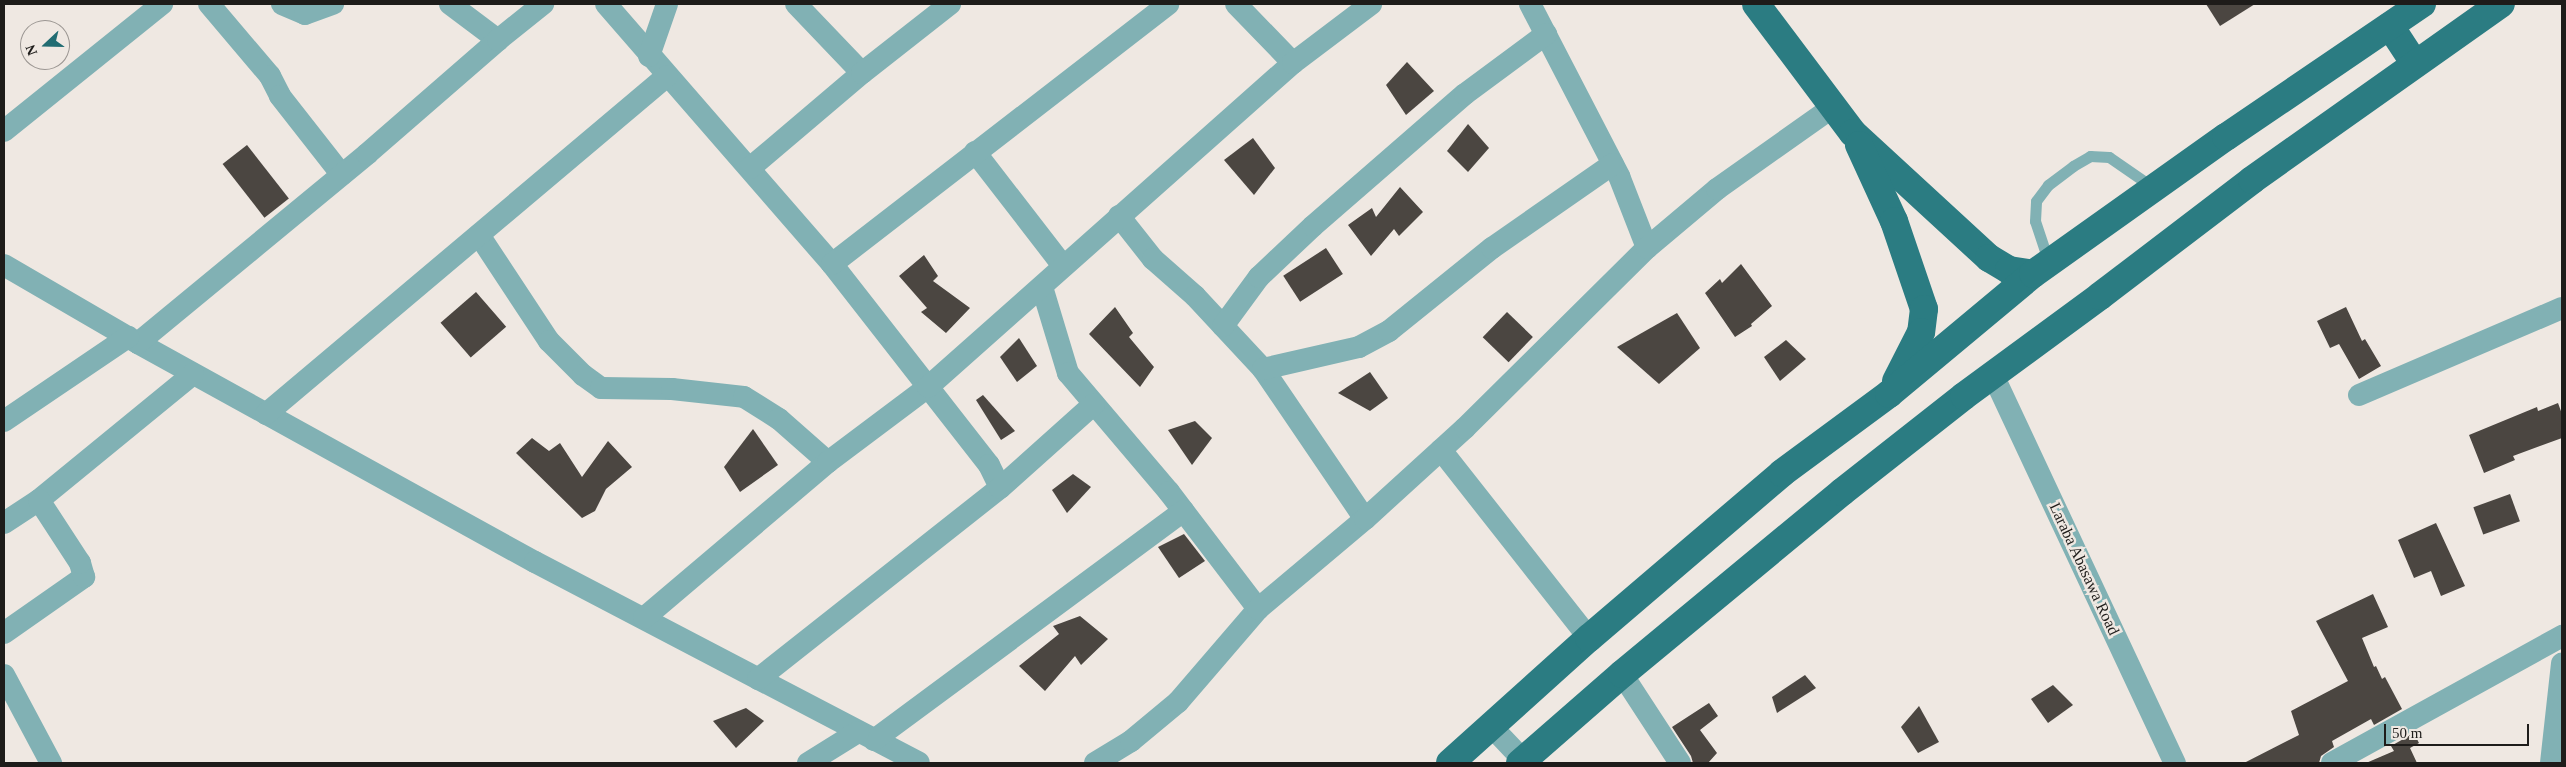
<!DOCTYPE html>
<style>
body{margin:0}
#map{position:relative;width:2566px;height:767px;overflow:hidden;background:#efe8e2;font-family:"Times New Roman",serif}
div>[style]{position:absolute}
.building>*{inset:0;background:#4b4641;transform-origin:0 0}
.lane>*{height:11px;margin:-5.5px;padding:0 5.5px;transform-origin:5.5px;border-radius:5.5px;background:#81b1b4}
.street>*{height:22px;margin:-11px;padding:0 11px;transform-origin:11px;border-radius:11px;background:#81b1b4}
.primary>*{height:28px;margin:-14px;padding:0 14px;transform-origin:14px;border-radius:14px;background:#2b7c82}
span{translate:-50% -50%;white-space:nowrap;text-align:center;line-height:1.15;-webkit-text-stroke:5px #efe8e2;paint-order:stroke}
.street-label{font-size:16px;color:#1e1c1a}
.frame{position:absolute;inset:0;border:5px solid #1e1c1a;pointer-events:none}
.north{position:absolute;left:20px;top:20px;width:50px;height:50px;box-sizing:border-box;background:#efe8e2;border:1px solid #9b9692;border-radius:50%;rotate:249deg;font-size:14px;font-weight:700;line-height:20px;text-align:center;color:#1e1c1a}
.north::after{content:'';display:block;margin:auto;width:18px;height:22px;background:#216c72;clip-path:polygon(50% 0,100% 100%,50% 72%,0 100%)}
.scale{position:absolute;left:2384px;top:724px;width:145px;height:22px;box-sizing:border-box;border:2px solid #1e1c1a;border-top:0;padding-left:6px;font-size:15px;line-height:18px;white-space:nowrap;color:#1e1c1a;-webkit-text-stroke:4px #efe8e2;paint-order:stroke}
</style>
<div id="map">
<div class="building">
<div style="clip-path:polygon(2206px 4px,2255px 4px,2220px 26px)"></div>
<div style="clip-path:polygon(1407px 62px,1434px 91px,1406px 115px,1386px 85px)"></div>
<div style="clip-path:polygon(1468px 124px,1489px 148px,1468px 172px,1447px 151px)"></div>
<div style="clip-path:polygon(1253px 138px,1275px 168px,1254px 195px,1224px 160px)"></div>
<div style="left:247px;top:145px;width:68px;height:31px;rotate:52deg"></div>
<div style="clip-path:polygon(1400px 187px,1423px 212px,1399px 236px,1394px 229px,1371px 256px,1348px 225px,1372px 208px,1376px 217px)"></div>
<div style="left:1326px;top:248px;width:31px;height:51px;rotate:57deg"></div>
<div style="clip-path:polygon(924px 255px,938px 276px,933px 281px,970px 308px,946px 333px,921px 312px,927px 308px,899px 276px)"></div>
<div style="clip-path:polygon(1741px 264px,1772px 306px,1751px 324px,1752px 326px,1735px 337px,1705px 293px,1720px 279px,1722px 283px)"></div>
<div style="left:476px;top:292px;width:46px;height:47px;rotate:49deg"></div>
<div style="clip-path:polygon(1115px 307px,1133px 333px,1129px 337px,1154px 367px,1140px 387px,1089px 334px)"></div>
<div style="clip-path:polygon(2346px 307px,2362px 341px,2365px 339px,2381px 366px,2359px 379px,2339px 344px,2330px 348px,2317px 321px)"></div>
<div style="left:1507px;top:312px;width:36px;height:35px;rotate:44deg"></div>
<div style="clip-path:polygon(1677px 313px,1700px 348px,1659px 384px,1617px 347px)"></div>
<div style="clip-path:polygon(1019px 338px,1037px 366px,1017px 382px,1000px 357px)"></div>
<div style="clip-path:polygon(1786px 340px,1806px 359px,1780px 381px,1764px 357px)"></div>
<div style="clip-path:polygon(1370px 372px,1388px 398px,1370px 411px,1338px 393px)"></div>
<div style="clip-path:polygon(983px 395px,1015px 431px,1001px 440px,976px 400px)"></div>
<div style="clip-path:polygon(2558px 403px,2562px 414px,2562px 438px,2513px 456px,2515px 460px,2484px 473px,2469px 435px,2537px 407px,2538px 411px)"></div>
<div style="clip-path:polygon(1195px 421px,1212px 438px,1192px 465px,1168px 430px)"></div>
<div style="clip-path:polygon(753px 429px,778px 465px,740px 492px,724px 467px)"></div>
<div style="clip-path:polygon(532px 438px,549px 451px,560px 443px,582px 477px,608px 441px,632px 467px,606px 489px,595px 511px,582px 518px,516px 453px)"></div>
<div style="clip-path:polygon(1073px 474px,1091px 487px,1067px 513px,1052px 490px)"></div>
<div style="left:2510px;top:494px;width:29px;height:39px;rotate:70deg"></div>
<div style="clip-path:polygon(2436px 523px,2465px 586px,2441px 596px,2431px 571px,2414px 578px,2398px 540px)"></div>
<div style="clip-path:polygon(1184px 534px,1205px 561px,1179px 578px,1158px 547px)"></div>
<div style="clip-path:polygon(2373px 594px,2388px 627px,2362px 638px,2374px 667px,2376px 666px,2382px 679px,2385px 677px,2402px 709px,2374px 725px,2371px 719px,2332px 741px,2334px 747px,2321px 756px,2319px 763px,2244px 763px,2299px 735px,2291px 711px,2348px 681px,2316px 621px)"></div>
<div style="clip-path:polygon(1080px 616px,1108px 639px,1081px 665px,1075px 656px,1045px 691px,1019px 666px,1059px 634px,1053px 626px)"></div>
<div style="clip-path:polygon(1805px 675px,1816px 688px,1777px 713px,1772px 697px)"></div>
<div style="clip-path:polygon(2053px 685px,2073px 705px,2048px 723px,2031px 699px)"></div>
<div style="clip-path:polygon(1709px 703px,1718px 716px,1700px 730px,1717px 753px,1708px 763px,1693px 763px,1691px 756px,1672px 727px)"></div>
<div style="clip-path:polygon(1919px 706px,1939px 742px,1918px 753px,1901px 727px)"></div>
<div style="clip-path:polygon(746px 708px,764px 721px,736px 748px,713px 721px)"></div>
<div style="clip-path:polygon(2414px 733px,2419px 743px,2410px 748px,2417px 763px,2366px 763px,2394px 751px,2391px 746px)"></div>
</div>
<div class="lane">
<div style="left:2049px;top:263px;width:44px;rotate:-108.4deg"></div>
<div style="left:2035px;top:221px;width:20px;rotate:-87deg"></div>
<div style="left:2036px;top:201px;width:20px;rotate:-53deg"></div>
<div style="left:2048px;top:185px;width:31px;rotate:-37deg"></div>
<div style="left:2073px;top:166px;width:20px;rotate:-30deg"></div>
<div style="left:2090px;top:156px;width:19px;rotate:3deg"></div>
<div style="left:2109px;top:157px;width:55px;rotate:34.6deg"></div>
</div>
<div class="street">
<div style="left:209px;top:4px;width:94px;rotate:49.7deg"></div>
<div style="left:270px;top:76px;width:22px;rotate:63deg"></div>
<div style="left:280px;top:96px;width:100px;rotate:51.9deg"></div>
<div style="left:282px;top:4px;width:25px;rotate:23deg"></div>
<div style="left:305px;top:14px;width:30px;rotate:-20deg"></div>
<div style="left:450px;top:4px;width:60px;rotate:36.9deg"></div>
<div style="left:606px;top:4px;width:344px;rotate:49deg"></div>
<div style="left:832px;top:264px;width:255px;rotate:52deg"></div>
<div style="left:989px;top:465px;width:25px;rotate:64deg"></div>
<div style="left:796px;top:4px;width:95px;rotate:46.3deg"></div>
<div style="left:1236px;top:4px;width:82px;rotate:46deg"></div>
<div style="left:1530px;top:4px;width:194px;rotate:62.6deg"></div>
<div style="left:1619px;top:176px;width:77px;rotate:68.7deg"></div>
<div style="left:649px;top:56px;width:55px;rotate:-70.9deg"></div>
<div style="left:4px;top:131px;width:203px;rotate:-38.8deg"></div>
<div style="left:975px;top:152px;width:144px;rotate:52.3deg"></div>
<div style="left:750px;top:168px;width:147px;rotate:-40.3deg"></div>
<div style="left:862px;top:73px;width:112px;rotate:-38.1deg"></div>
<div style="left:1119px;top:216px;width:55px;rotate:51.7deg"></div>
<div style="left:1153px;top:259px;width:56px;rotate:41.4deg"></div>
<div style="left:1195px;top:296px;width:100px;rotate:47deg"></div>
<div style="left:1263px;top:369px;width:181px;rotate:55.8deg"></div>
<div style="left:479px;top:235px;width:127px;rotate:56.6deg"></div>
<div style="left:549px;top:341px;width:48px;rotate:45deg"></div>
<div style="left:583px;top:375px;width:22px;rotate:36deg"></div>
<div style="left:601px;top:388px;width:71px;rotate:0.8deg"></div>
<div style="left:672px;top:389px;width:72px;rotate:6.3deg"></div>
<div style="left:744px;top:397px;width:41px;rotate:32.2deg"></div>
<div style="left:779px;top:419px;width:65px;rotate:41.3deg"></div>
<div style="left:832px;top:264px;width:425px;rotate:-37.7deg"></div>
<div style="left:4px;top:265px;width:155px;rotate:30.2deg"></div>
<div style="left:138px;top:343px;width:453px;rotate:28.9deg"></div>
<div style="left:535px;top:562px;width:433px;rotate:27.6deg"></div>
<div style="left:1042px;top:287px;width:90px;rotate:73.2deg"></div>
<div style="left:1068px;top:373px;width:156px;rotate:49.7deg"></div>
<div style="left:1169px;top:492px;width:147px;rotate:52.7deg"></div>
<div style="left:1223px;top:326px;width:61px;rotate:-53.7deg"></div>
<div style="left:1259px;top:277px;width:74px;rotate:-43.4deg"></div>
<div style="left:1313px;top:226px;width:201px;rotate:-41deg"></div>
<div style="left:1465px;top:94px;width:101px;rotate:-36.5deg"></div>
<div style="left:138px;top:343px;width:297px;rotate:-39.5deg"></div>
<div style="left:367px;top:154px;width:174px;rotate:-41deg"></div>
<div style="left:498px;top:40px;width:58px;rotate:-38.7deg"></div>
<div style="left:1263px;top:369px;width:98px;rotate:-12.9deg"></div>
<div style="left:1359px;top:347px;width:34px;rotate:-28deg"></div>
<div style="left:1389px;top:331px;width:132px;rotate:-38.9deg"></div>
<div style="left:1492px;top:248px;width:147px;rotate:-34.8deg"></div>
<div style="left:1993px;top:375px;width:429px;rotate:64.9deg"></div>
<div style="left:2359px;top:395px;width:221px;rotate:-23.2deg"></div>
<div style="left:266px;top:414px;width:524px;rotate:-40.13deg"></div>
<div style="left:4px;top:421px;width:150px;rotate:-34.1deg"></div>
<div style="left:1441px;top:450px;width:239px;rotate:51.8deg"></div>
<div style="left:4px;top:523px;width:42px;rotate:-33.3deg"></div>
<div style="left:39px;top:500px;width:199px;rotate:-39.3deg"></div>
<div style="left:644px;top:618px;width:241px;rotate:-40.3deg"></div>
<div style="left:828px;top:462px;width:125px;rotate:-36.9deg"></div>
<div style="left:928px;top:387px;width:488px;rotate:-41.6deg"></div>
<div style="left:1293px;top:63px;width:98px;rotate:-37.1deg"></div>
<div style="left:4px;top:633px;width:98px;rotate:-35deg"></div>
<div style="left:84px;top:577px;width:15px;rotate:-106deg"></div>
<div style="left:80px;top:563px;width:75px;rotate:-123.1deg"></div>
<div style="left:1622px;top:674px;width:106px;rotate:56.9deg"></div>
<div style="left:4px;top:675px;width:100px;rotate:61.9deg"></div>
<div style="left:758px;top:679px;width:308px;rotate:-38.3deg"></div>
<div style="left:1000px;top:488px;width:126px;rotate:-41.8deg"></div>
<div style="left:1490px;top:725px;width:52px;rotate:46.5deg"></div>
<div style="left:874px;top:740px;width:385px;rotate:-36.5deg"></div>
<div style="left:808px;top:763px;width:59px;rotate:-31.8deg"></div>
<div style="left:1095px;top:763px;width:42px;rotate:-31.4deg"></div>
<div style="left:1131px;top:741px;width:61px;rotate:-39.7deg"></div>
<div style="left:1178px;top:702px;width:123px;rotate:-49.3deg"></div>
<div style="left:1258px;top:609px;width:140px;rotate:-40.1deg"></div>
<div style="left:1365px;top:519px;width:135px;rotate:-42.3deg"></div>
<div style="left:1465px;top:428px;width:256px;rotate:-44.7deg"></div>
<div style="left:1647px;top:248px;width:92px;rotate:-40.1deg"></div>
<div style="left:1717px;top:189px;width:142px;rotate:-35.3deg"></div>
<div style="left:2332px;top:763px;width:263px;rotate:-28.9deg"></div>
<div style="left:2551px;top:763px;width:100px;rotate:-83.7deg"></div>
</div>
<div class="primary">
<div style="left:1756px;top:4px;width:161px;rotate:53.1deg"></div>
<div style="left:1853px;top:133px;width:185px;rotate:42.6deg"></div>
<div style="left:1989px;top:258px;width:23px;rotate:31deg"></div>
<div style="left:2009px;top:270px;width:24px;rotate:9deg"></div>
<div style="left:2390px;top:26px;width:45px;rotate:56.7deg"></div>
<div style="left:1859px;top:145px;width:84px;rotate:65.3deg"></div>
<div style="left:1894px;top:221px;width:93px;rotate:71.2deg"></div>
<div style="left:1924px;top:309px;width:23px;rotate:97deg"></div>
<div style="left:1921px;top:332px;width:55px;rotate:117deg"></div>
<div style="left:1450px;top:763px;width:187px;rotate:-42deg"></div>
<div style="left:1589px;top:638px;width:254px;rotate:-40.5deg"></div>
<div style="left:1782px;top:473px;width:133px;rotate:-36.4deg"></div>
<div style="left:1889px;top:394px;width:187px;rotate:-39.8deg"></div>
<div style="left:2033px;top:274px;width:237px;rotate:-35.4deg"></div>
<div style="left:2226px;top:137px;width:237px;rotate:-34.2deg"></div>
<div style="left:1520px;top:763px;width:135px;rotate:-41.1deg"></div>
<div style="left:1622px;top:674px;width:286px;rotate:-39.6deg"></div>
<div style="left:1842px;top:492px;width:155px;rotate:-38.2deg"></div>
<div style="left:1964px;top:396px;width:169px;rotate:-36.3deg"></div>
<div style="left:2100px;top:296px;width:191px;rotate:-37.3deg"></div>
<div style="left:2252px;top:180px;width:305px;rotate:-35.3deg"></div>
</div>
<div class="street-label">
<span style="left:2084px;top:569px;rotate:65deg">Laraba Abasawa Road</span>
</div>
<div class="frame"></div>
<div class="north">N</div>
<div class="scale">50 m</div>
</div>
